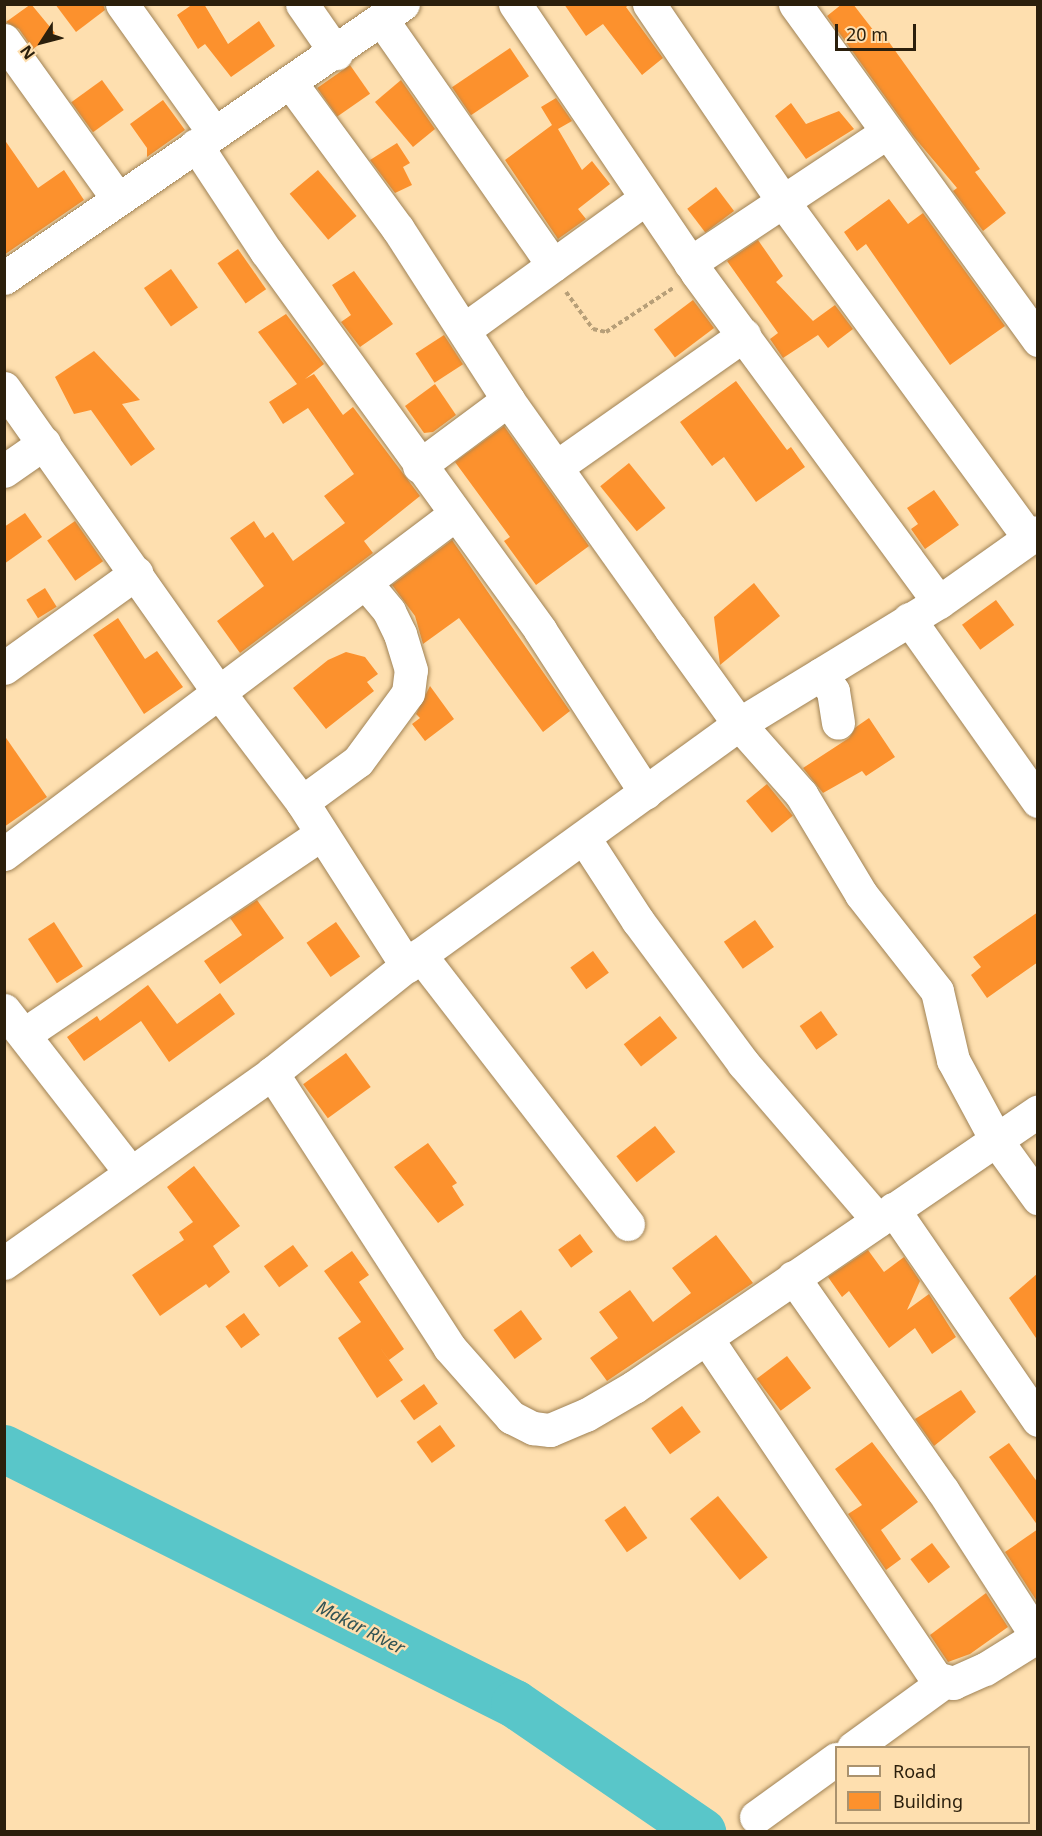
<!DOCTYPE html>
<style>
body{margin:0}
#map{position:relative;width:1042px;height:1836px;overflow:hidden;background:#fedfaf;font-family:"Noto Sans",sans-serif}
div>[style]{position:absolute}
.river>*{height:48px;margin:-24px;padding:0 24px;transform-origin:24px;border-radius:24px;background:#59c6c9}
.building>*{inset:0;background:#fc912d;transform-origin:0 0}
.path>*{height:4px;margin-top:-2px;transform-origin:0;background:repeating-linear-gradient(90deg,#b79f78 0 4.5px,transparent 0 7.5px)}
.roads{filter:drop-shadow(0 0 2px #9f8255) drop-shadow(0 0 2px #9f8255)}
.minor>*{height:33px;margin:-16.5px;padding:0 16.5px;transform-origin:16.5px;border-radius:16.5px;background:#fff}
span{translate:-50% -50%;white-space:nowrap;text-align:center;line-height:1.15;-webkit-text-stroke:5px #fedfaf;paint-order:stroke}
.water-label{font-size:18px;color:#315354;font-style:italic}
.frame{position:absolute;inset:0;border:6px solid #2b1f0c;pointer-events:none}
.legend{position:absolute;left:835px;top:1746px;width:195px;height:78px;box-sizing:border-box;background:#fedfaf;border:2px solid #aa926e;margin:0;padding:8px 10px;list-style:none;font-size:18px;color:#2b1f0c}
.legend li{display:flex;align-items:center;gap:12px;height:30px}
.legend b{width:30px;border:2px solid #aa926e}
.north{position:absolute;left:12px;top:12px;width:60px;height:60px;-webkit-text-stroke:4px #fedfaf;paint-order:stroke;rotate:234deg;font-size:16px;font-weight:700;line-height:24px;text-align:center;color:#2b1f0c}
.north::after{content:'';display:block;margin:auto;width:21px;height:27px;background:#2b1f0c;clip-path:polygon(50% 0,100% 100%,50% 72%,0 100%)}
.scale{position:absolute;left:835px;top:24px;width:81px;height:27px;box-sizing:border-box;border:3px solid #2b1f0c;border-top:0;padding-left:8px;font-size:18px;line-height:21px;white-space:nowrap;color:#2b1f0c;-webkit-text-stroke:4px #fedfaf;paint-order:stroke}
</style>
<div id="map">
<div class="river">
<div style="left:4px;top:1449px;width:571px;rotate:26.52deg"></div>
<div style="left:515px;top:1704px;width:227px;rotate:34.4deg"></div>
</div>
<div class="building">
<div style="clip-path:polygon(31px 4px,55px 33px,33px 49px,19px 29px,6px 22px)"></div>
<div style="clip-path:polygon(55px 4px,103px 4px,105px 10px,76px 32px)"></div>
<div style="clip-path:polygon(193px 4px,204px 4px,228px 44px,259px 21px,275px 46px,231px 77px,205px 44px,198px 49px,177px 15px)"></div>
<div style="clip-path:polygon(564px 4px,630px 4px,626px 7px,663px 58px,642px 75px,603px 24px,586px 36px)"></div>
<div style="clip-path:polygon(842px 4px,853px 4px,877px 35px,881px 31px,980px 169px,975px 172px,1006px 213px,983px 231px,953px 191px,957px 188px,914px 137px,827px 16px)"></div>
<div style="left:510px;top:48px;width:34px;height:70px;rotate:56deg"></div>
<div style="left:350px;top:65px;width:35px;height:40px;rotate:55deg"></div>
<div style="left:102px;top:80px;width:37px;height:38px;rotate:54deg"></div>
<div style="clip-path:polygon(401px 80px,435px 129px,413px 147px,375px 102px)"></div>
<div style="clip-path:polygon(556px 98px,572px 121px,558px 129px,582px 170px,592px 161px,610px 184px,578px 209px,586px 219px,558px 239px,505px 160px,552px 125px,541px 107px)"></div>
<div style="clip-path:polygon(163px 100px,185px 130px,147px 157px,147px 148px,130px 124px)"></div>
<div style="clip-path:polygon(791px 103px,806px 124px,839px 111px,854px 129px,806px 159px,775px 116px)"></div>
<div style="clip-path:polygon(4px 139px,38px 188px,64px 170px,84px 200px,4px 255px)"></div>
<div style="clip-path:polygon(397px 143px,410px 163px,403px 167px,412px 185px,395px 193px,370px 160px)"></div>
<div style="left:318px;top:170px;width:60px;height:37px;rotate:50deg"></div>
<div style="left:716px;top:187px;width:30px;height:36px;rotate:53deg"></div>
<div style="clip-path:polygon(889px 199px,908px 224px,923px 213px,1005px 326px,950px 365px,866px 244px,857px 251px,844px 232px)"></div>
<div style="clip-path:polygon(758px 240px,783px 276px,776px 282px,813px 321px,835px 305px,853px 329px,828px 348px,818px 335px,783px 358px,770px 339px,778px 333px,727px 261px)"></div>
<div style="left:238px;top:249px;width:49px;height:25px;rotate:55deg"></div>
<div style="left:171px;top:269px;width:47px;height:33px;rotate:55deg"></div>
<div style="clip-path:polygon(354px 271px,393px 324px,360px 347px,341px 322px,351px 315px,332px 285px)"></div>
<div style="left:693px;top:300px;width:35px;height:49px;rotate:53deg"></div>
<div style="clip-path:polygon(286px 314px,324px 364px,305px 379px,314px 374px,343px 415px,353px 407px,420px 496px,364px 541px,373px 553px,240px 653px,217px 621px,264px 586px,230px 538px,254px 521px,265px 538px,273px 532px,293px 561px,345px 523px,324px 496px,354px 474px,308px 408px,283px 424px,269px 402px,297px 384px,258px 332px)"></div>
<div style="left:444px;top:335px;width:35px;height:34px;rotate:57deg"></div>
<div style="clip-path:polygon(94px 351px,140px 400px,122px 404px,155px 449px,131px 466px,91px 410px,74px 414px,55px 377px)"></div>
<div style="clip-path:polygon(736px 381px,787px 450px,791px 447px,805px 467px,756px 502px,724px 457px,712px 466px,680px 422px)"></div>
<div style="clip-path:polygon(435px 384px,456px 415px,433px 432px,424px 433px,405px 406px)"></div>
<div style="clip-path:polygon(504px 426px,589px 546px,536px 585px,504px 541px,510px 537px,455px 462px)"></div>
<div style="left:629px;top:463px;width:58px;height:37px;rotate:51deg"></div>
<div style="clip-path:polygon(934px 490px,959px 525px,925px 549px,911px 529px,918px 524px,907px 508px)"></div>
<div style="clip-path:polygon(25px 513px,42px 537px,4px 564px,4px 527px)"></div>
<div style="left:75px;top:521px;width:49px;height:34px;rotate:55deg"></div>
<div style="clip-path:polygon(452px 540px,570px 711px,543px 732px,459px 618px,423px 644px,415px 616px,392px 585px)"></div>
<div style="clip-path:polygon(754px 583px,780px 616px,720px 665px,714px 617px)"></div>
<div style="left:45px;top:588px;width:22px;height:22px;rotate:58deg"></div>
<div style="left:996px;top:600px;width:31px;height:42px;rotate:54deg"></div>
<div style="clip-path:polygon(118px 618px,145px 659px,157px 651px,183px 687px,144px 714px,93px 635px)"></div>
<div style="clip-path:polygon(346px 652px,365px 657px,378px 674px,367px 682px,374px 691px,326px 729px,293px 688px,328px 660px)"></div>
<div style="clip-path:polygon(430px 686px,454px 719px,425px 741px,412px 724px,420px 718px,416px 714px)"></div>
<div style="clip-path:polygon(869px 718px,895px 757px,866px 776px,862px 771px,823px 793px,803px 768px,849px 738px,856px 727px)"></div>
<div style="clip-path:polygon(4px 735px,47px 797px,4px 827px)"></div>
<div style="left:767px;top:784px;width:41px;height:27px;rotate:51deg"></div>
<div style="clip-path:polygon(257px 900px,284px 938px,220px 984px,204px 961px,242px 935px,230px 918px)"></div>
<div style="clip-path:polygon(1038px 912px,1038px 962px,987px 998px,971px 975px,981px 967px,973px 957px)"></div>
<div style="left:755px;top:920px;width:33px;height:38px;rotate:55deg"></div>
<div style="left:54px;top:922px;width:53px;height:31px;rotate:57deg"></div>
<div style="left:336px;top:922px;width:42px;height:36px;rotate:55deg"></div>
<div style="left:593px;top:951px;width:27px;height:28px;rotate:54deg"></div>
<div style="clip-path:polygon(148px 985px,177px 1024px,220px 993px,235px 1014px,169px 1062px,141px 1021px,84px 1061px,67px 1037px,97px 1016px,100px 1021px)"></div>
<div style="left:821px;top:1011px;width:29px;height:26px;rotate:55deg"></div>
<div style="left:660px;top:1016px;width:28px;height:46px;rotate:52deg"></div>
<div style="left:346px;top:1053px;width:42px;height:53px;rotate:54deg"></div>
<div style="left:655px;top:1126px;width:33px;height:49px;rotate:52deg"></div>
<div style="clip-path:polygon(428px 1143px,457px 1183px,452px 1186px,464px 1205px,438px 1223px,394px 1167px)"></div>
<div style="clip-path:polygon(194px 1166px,240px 1226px,213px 1246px,230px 1272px,209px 1288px,206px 1284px,160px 1316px,132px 1275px,184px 1240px,179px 1232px,193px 1222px,167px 1187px)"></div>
<div style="left:580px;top:1234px;width:22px;height:27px;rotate:54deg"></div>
<div style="clip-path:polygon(716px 1235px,753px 1283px,607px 1381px,590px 1358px,618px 1338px,599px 1312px,630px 1290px,653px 1322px,691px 1293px,672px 1268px)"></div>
<div style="left:293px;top:1245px;width:26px;height:36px;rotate:54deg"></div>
<div style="clip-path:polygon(868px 1250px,884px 1272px,904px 1257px,920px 1281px,907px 1310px,929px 1294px,956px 1337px,932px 1354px,915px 1328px,889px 1348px,849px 1291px,842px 1297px,828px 1277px)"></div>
<div style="clip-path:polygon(352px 1251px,369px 1275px,359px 1282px,404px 1349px,389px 1360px,379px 1346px,403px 1380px,377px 1398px,338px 1338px,361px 1322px,324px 1271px)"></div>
<div style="clip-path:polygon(1038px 1273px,1038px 1341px,1009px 1298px)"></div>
<div style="left:521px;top:1310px;width:36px;height:34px;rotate:54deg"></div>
<div style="left:244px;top:1313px;width:27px;height:23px;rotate:54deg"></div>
<div style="left:787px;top:1356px;width:40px;height:38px;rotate:53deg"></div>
<div style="left:424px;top:1384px;width:24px;height:29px;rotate:55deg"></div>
<div style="clip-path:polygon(961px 1390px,976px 1412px,934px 1446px,915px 1419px)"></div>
<div style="left:682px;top:1406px;width:32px;height:38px;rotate:54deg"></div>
<div style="left:440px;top:1425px;width:26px;height:29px;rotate:54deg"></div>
<div style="clip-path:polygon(872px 1442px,918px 1502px,881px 1530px,901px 1559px,886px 1570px,848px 1514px,862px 1505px,835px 1469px)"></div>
<div style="clip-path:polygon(1009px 1443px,1038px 1483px,1038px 1526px,989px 1457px)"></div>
<div style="left:718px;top:1496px;width:79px;height:36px;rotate:51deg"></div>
<div style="left:625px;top:1506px;width:39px;height:25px;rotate:55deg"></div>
<div style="clip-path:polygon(1038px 1529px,1038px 1603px,1005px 1552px)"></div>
<div style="left:932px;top:1543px;width:30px;height:27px;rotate:53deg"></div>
<div style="clip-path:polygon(986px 1593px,1008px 1627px,970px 1654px,948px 1662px,930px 1635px)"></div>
</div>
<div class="path">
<div style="left:566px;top:292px;width:46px;rotate:53.9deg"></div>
<div style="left:593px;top:329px;width:13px;rotate:13deg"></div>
<div style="left:606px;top:332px;width:80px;rotate:-33.3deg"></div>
</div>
<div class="roads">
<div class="minor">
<div style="left:122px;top:4px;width:158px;rotate:54.5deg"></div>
<div style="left:302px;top:4px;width:60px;rotate:55.2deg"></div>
<div style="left:515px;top:4px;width:325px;rotate:55.9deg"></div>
<div style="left:697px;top:273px;width:408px;rotate:53.7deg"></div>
<div style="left:649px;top:4px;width:240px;rotate:55.8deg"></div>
<div style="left:784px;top:203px;width:415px;rotate:53.8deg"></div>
<div style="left:795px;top:4px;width:415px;rotate:54.1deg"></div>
<div style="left:382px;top:20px;width:299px;rotate:55.1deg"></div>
<div style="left:4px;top:40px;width:194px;rotate:54.4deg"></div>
<div style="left:290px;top:82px;width:182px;rotate:53.7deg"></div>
<div style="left:398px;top:229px;width:203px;rotate:57.2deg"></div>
<div style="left:508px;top:400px;width:280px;rotate:54.6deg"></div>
<div style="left:670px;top:628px;width:118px;rotate:54.3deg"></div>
<div style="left:739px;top:724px;width:94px;rotate:48.5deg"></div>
<div style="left:801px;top:794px;width:117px;rotate:59deg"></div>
<div style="left:861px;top:894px;width:123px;rotate:51.9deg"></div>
<div style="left:937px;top:991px;width:71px;rotate:76.9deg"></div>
<div style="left:953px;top:1060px;width:91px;rotate:61.7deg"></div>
<div style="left:996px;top:1140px;width:72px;rotate:54.1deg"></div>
<div style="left:196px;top:145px;width:127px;rotate:56.6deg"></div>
<div style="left:266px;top:251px;width:468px;rotate:54.1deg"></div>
<div style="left:540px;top:630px;width:194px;rotate:57deg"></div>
<div style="left:690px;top:263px;width:235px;rotate:-33.6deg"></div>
<div style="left:4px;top:278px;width:484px;rotate:-34.5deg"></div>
<div style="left:465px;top:329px;width:223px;rotate:-35.9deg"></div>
<div style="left:4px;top:388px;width:375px;rotate:54.8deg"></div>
<div style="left:220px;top:694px;width:136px;rotate:52.8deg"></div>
<div style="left:302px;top:802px;width:195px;rotate:57.4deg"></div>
<div style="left:419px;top:466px;width:111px;rotate:-36.6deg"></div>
<div style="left:556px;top:467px;width:230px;rotate:-35.1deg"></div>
<div style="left:4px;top:471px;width:49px;rotate:-35deg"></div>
<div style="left:909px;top:619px;width:223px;rotate:54.7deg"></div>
<div style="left:4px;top:668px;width:163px;rotate:-35.7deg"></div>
<div style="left:821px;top:674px;width:21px;rotate:55deg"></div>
<div style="left:833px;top:691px;width:32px;rotate:81deg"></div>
<div style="left:302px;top:802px;width:69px;rotate:-36.2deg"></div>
<div style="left:358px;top:761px;width:84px;rotate:-53.7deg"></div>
<div style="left:408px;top:693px;width:23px;rotate:-83deg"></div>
<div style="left:411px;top:670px;width:38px;rotate:-107deg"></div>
<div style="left:400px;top:634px;width:25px;rotate:-116deg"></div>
<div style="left:389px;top:611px;width:35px;rotate:-130deg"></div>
<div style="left:584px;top:838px;width:99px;rotate:57deg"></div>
<div style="left:638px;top:921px;width:177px;rotate:53.5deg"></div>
<div style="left:743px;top:1063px;width:207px;rotate:49.3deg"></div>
<div style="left:4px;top:854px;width:563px;rotate:-36.99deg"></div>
<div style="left:420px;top:955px;width:340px;rotate:52.3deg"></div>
<div style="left:4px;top:1010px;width:205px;rotate:52.1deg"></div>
<div style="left:26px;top:1033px;width:356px;rotate:-34deg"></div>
<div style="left:272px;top:1073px;width:326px;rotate:57.1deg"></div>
<div style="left:449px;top:1347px;width:94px;rotate:48.5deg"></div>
<div style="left:511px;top:1417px;width:25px;rotate:27deg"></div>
<div style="left:533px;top:1428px;width:17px;rotate:7deg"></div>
<div style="left:550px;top:1430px;width:39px;rotate:-23deg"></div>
<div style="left:586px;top:1415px;width:56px;rotate:-30.3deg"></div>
<div style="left:634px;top:1387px;width:489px;rotate:-34.3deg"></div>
<div style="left:893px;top:1209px;width:256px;rotate:55.5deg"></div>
<div style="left:4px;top:1263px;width:329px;rotate:-35.3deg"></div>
<div style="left:272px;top:1073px;width:189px;rotate:-38.6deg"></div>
<div style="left:420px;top:955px;width:394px;rotate:-35.9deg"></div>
<div style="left:739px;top:724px;width:234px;rotate:-31.4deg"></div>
<div style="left:939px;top:602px;width:121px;rotate:-35.3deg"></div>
<div style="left:793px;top:1277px;width:261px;rotate:55deg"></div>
<div style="left:943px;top:1491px;width:174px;rotate:57.2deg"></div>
<div style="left:707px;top:1339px;width:409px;rotate:56deg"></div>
<div style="left:936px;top:1678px;width:18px;rotate:16deg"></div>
<div style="left:953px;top:1683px;width:35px;rotate:-24deg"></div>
<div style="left:985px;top:1669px;width:62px;rotate:-31.9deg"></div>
<div style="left:853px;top:1748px;width:112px;rotate:-36deg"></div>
<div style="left:756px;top:1817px;width:99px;rotate:-35.9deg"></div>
</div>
</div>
<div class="water-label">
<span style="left:361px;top:1627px;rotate:27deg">Makar River</span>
</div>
<div class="frame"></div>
<ul class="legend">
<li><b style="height:8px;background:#fff"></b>Road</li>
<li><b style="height:16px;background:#fc912d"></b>Building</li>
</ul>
<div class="north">N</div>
<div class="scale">20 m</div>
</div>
